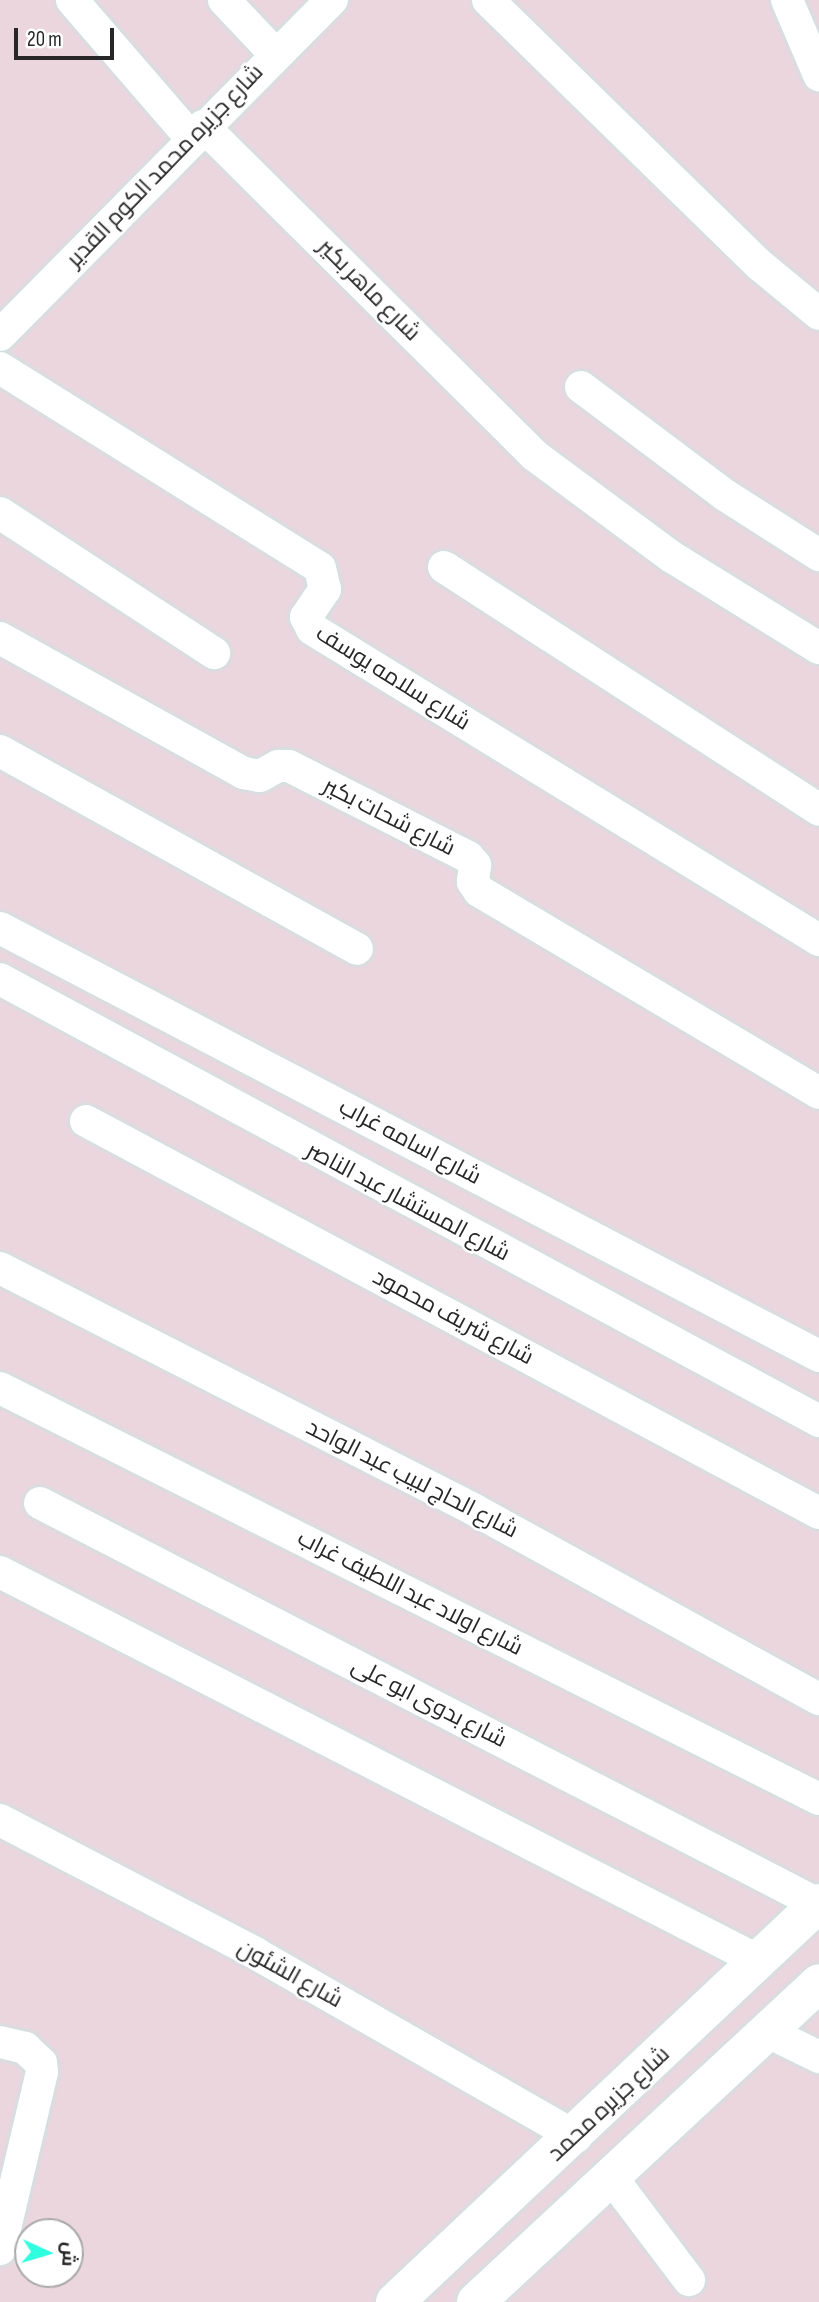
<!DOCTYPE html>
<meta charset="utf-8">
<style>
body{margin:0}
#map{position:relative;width:819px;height:2302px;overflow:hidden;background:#ecd6de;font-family:"Sofia Sans Condensed",Cairo,sans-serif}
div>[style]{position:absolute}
.roads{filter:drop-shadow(0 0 2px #cbe2df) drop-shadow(0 0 2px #cbe2df)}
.minor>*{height:32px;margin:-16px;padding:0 16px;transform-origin:16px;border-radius:16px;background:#fff}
.secondary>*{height:38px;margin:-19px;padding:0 19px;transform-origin:19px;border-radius:19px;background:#fff}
span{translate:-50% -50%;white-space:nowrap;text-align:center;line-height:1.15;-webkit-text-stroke:5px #fff;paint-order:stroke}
.street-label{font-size:23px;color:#272727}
.north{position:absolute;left:14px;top:2218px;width:70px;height:70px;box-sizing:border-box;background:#fff;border:2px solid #a9a9a9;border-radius:50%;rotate:94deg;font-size:19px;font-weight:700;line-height:28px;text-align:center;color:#272727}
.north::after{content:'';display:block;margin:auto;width:24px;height:32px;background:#2fffdf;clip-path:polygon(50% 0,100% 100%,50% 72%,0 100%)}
.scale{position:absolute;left:14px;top:28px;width:100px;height:32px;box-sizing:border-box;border:4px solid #272727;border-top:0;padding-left:9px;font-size:21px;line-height:24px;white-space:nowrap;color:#272727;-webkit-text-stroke:5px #fff;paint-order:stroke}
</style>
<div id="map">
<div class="roads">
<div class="minor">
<div style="left:72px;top:0;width:182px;rotate:49.2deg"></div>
<div style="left:224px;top:0;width:74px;rotate:46.6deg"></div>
<div style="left:488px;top:0;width:381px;rotate:44.3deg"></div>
<div style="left:761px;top:266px;width:75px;rotate:39.6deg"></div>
<div style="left:787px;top:0;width:82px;rotate:66.9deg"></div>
<div style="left:203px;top:126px;width:467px;rotate:44.8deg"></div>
<div style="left:534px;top:455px;width:172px;rotate:36.5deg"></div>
<div style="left:672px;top:557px;width:173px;rotate:31.8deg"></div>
<div style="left:0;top:335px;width:472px;rotate:-45.3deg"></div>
<div style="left:0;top:368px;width:377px;rotate:32deg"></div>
<div style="left:320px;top:568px;width:22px;rotate:77deg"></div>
<div style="left:325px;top:589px;width:34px;rotate:124deg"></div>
<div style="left:306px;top:617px;width:13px;rotate:63deg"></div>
<div style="left:312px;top:629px;width:595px;rotate:31.53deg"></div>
<div style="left:581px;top:387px;width:180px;rotate:36.9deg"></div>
<div style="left:725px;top:495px;width:112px;rotate:32.6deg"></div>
<div style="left:0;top:513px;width:256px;rotate:33.2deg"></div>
<div style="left:444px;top:567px;width:447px;rotate:32.9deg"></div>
<div style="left:0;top:638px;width:279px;rotate:29deg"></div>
<div style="left:244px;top:773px;width:16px;rotate:11deg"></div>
<div style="left:260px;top:776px;width:21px;rotate:-29deg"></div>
<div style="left:278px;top:766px;width:11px"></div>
<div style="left:289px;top:766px;width:201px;rotate:26.9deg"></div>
<div style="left:468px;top:857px;width:11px;rotate:49deg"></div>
<div style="left:475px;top:865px;width:17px;rotate:97deg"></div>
<div style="left:473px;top:882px;width:11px;rotate:56deg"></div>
<div style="left:479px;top:891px;width:395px;rotate:30.7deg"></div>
<div style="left:0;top:751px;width:408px;rotate:29deg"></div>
<div style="left:0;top:928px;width:924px;rotate:27.59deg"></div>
<div style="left:0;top:979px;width:931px;rotate:28.35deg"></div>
<div style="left:86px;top:1121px;width:831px;rotate:28.14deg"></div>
<div style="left:0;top:1268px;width:531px;rotate:27deg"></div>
<div style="left:473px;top:1509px;width:395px;rotate:28.8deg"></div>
<div style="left:0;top:1388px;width:916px;rotate:26.65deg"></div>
<div style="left:40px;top:1503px;width:875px;rotate:27.27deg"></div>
<div style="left:0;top:1572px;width:853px;rotate:27.14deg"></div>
<div style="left:0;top:1820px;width:288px;rotate:27.5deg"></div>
<div style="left:255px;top:1953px;width:370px;rotate:29.8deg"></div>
<div style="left:768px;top:2032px;width:57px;rotate:26.1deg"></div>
<div style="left:0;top:2042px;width:26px;rotate:13deg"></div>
<div style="left:25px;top:2048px;width:22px;rotate:43deg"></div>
<div style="left:41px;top:2063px;width:9px;rotate:84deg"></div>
<div style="left:42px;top:2072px;width:182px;rotate:103.3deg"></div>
<div style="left:612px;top:2178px;width:128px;rotate:53deg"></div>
</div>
<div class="secondary">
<div style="left:395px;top:2302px;width:582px;rotate:-43.26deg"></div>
<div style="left:476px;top:2302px;width:468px;rotate:-42.9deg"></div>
</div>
</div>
<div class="street-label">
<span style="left:165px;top:166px;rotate:-46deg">شارع جزيره محمد الكوم القدير</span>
<span style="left:369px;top:290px;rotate:45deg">شارع ماهر بكير</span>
<span style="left:393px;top:678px;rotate:32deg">شارع سلامه يوسف</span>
<span style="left:389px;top:817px;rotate:27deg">شارع شحات بكير</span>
<span style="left:410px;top:1142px;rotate:28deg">شارع اسامه غراب</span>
<span style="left:408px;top:1202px;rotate:28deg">شارع المستشار عبد الناصر</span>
<span style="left:453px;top:1317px;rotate:28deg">شارع شريف محمود</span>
<span style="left:412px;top:1479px;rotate:27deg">شارع الحاج لبيب عبد الواحد</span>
<span style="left:410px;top:1593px;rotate:27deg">شارع اولاد عبد اللطيف غراب</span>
<span style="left:429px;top:1703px;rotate:27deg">شارع بدوى ابو على</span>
<span style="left:290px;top:1974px;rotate:29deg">شارع الشئون</span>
<span style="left:609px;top:2104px;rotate:-43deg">شارع جزيره محمد</span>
</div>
<div class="north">ش</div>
<div class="scale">20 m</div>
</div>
